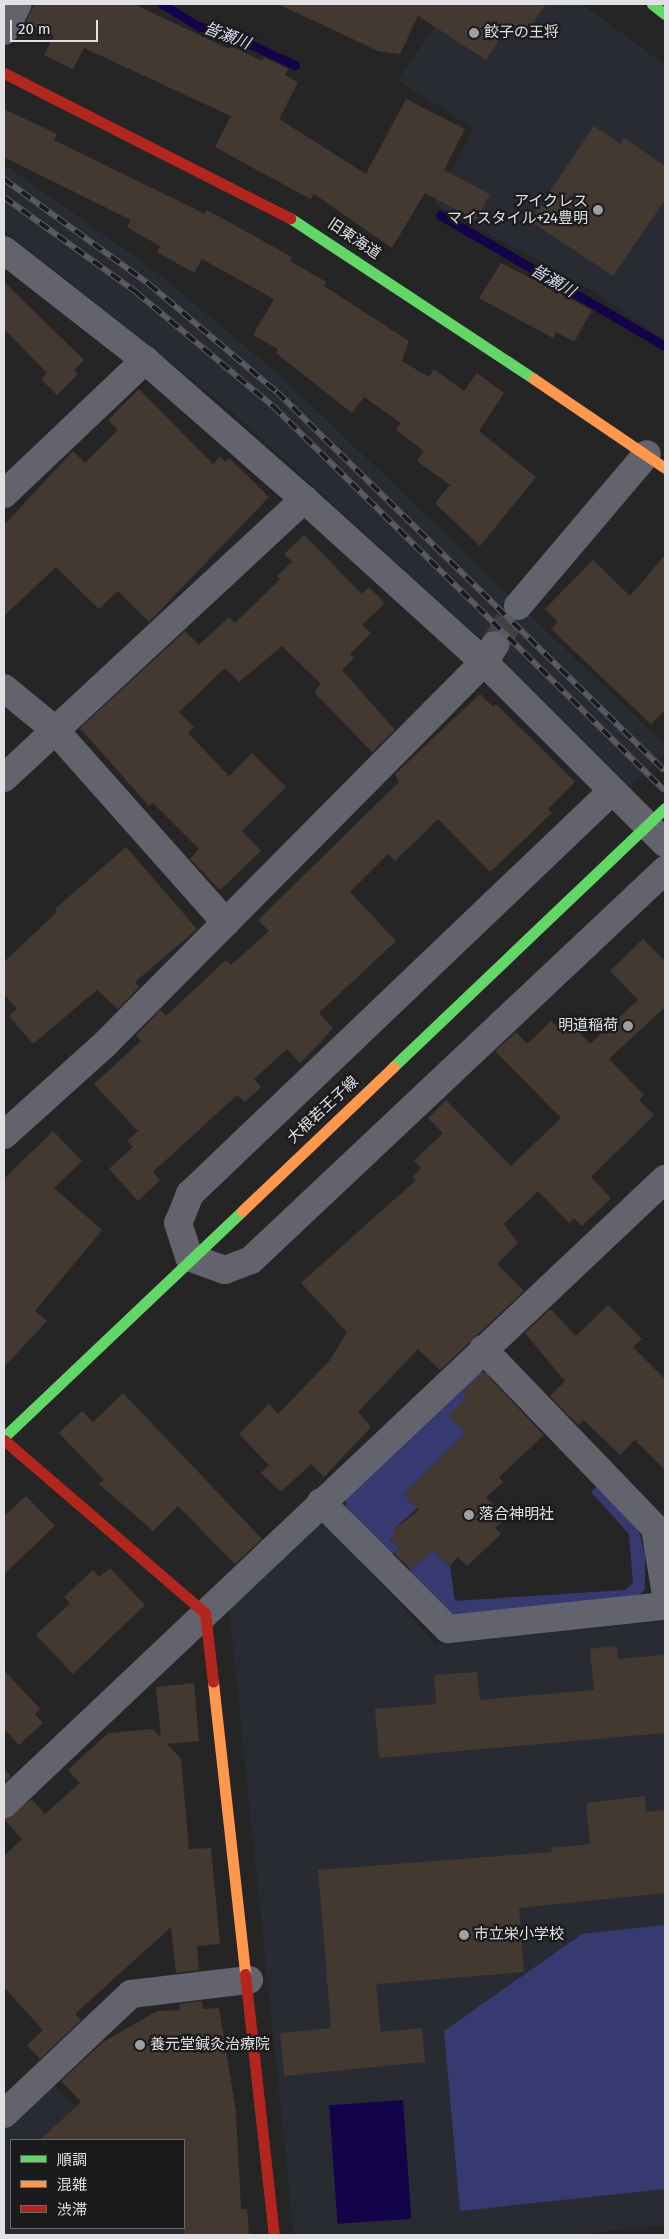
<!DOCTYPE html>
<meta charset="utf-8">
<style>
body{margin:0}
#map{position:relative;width:669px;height:2239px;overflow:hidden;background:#252526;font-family:"Fira Sans","Noto Sans JP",sans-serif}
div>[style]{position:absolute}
.built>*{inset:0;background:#292b32}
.green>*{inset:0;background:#373a70}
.water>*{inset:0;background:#130348;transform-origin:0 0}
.stream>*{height:9px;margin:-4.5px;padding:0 4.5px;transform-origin:4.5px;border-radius:4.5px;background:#130348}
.building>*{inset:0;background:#443931}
.street-tunnel>*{height:28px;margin-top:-14px;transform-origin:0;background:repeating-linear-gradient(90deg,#414142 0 28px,transparent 0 42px)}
.street>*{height:28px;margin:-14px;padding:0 14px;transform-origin:14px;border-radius:14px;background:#62636d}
.fast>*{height:11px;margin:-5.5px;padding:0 5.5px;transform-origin:5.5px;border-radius:5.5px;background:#63d668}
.slow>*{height:11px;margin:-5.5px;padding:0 5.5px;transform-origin:5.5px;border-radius:5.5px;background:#ff974d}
.jam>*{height:11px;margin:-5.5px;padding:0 5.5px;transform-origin:5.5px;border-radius:5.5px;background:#b3261e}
.rail>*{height:5.5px;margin-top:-2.75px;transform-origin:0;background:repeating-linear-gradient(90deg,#1b1b1e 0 11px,#5b5b61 0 22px);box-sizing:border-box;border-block:1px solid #5b5b61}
.dots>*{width:14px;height:14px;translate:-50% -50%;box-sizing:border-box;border:2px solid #1b1b1e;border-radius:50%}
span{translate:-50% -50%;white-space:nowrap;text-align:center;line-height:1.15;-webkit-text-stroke:4.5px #1b1b1e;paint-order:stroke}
.poi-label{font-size:15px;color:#e1e1e3}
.left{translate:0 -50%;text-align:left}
.right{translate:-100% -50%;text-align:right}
.street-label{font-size:15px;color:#e1e1e3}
.water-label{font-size:16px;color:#dadef4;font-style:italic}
.frame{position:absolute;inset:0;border:5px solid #e1e1e3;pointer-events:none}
.legend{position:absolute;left:10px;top:2139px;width:175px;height:90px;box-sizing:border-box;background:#1b1b1e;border:1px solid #6a6a6d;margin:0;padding:6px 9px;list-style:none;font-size:15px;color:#e1e1e3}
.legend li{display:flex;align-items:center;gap:10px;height:25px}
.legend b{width:25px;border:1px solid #6a6a6d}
.scale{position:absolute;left:10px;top:20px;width:88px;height:22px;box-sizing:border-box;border:2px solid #e1e1e3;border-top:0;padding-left:6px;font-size:15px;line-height:18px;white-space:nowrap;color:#e1e1e3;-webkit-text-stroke:4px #1b1b1e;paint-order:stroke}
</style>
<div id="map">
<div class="built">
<div style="clip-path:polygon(451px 4px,582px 4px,665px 65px,665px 340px,587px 288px,434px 204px,473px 128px,398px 80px)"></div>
<div style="clip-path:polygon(4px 164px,160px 275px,284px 379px,665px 745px,665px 752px,631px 787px,506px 663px,507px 650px,489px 632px,484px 637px,476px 635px,231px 411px,4px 230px)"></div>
<div style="clip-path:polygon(316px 1525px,328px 1526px,436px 1644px,665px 1621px,665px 2225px,573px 2235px,294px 2235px,229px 1609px)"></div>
<div style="clip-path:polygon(53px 2083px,107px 2140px,11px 2140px,11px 2228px,184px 2228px,184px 2223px,196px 2235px,4px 2235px,4px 2129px)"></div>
</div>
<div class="green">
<div style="clip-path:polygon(479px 1373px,492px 1373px,449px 1415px,466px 1433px,404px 1494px,417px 1508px,393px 1530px,397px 1534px,390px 1540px,400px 1548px,391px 1555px,346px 1507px,346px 1495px)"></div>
<div style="clip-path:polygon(597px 1486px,638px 1528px,645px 1554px,645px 1589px,635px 1599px,448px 1616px,408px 1572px,432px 1550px,450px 1566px,455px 1601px,625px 1590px,633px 1583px,629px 1534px,591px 1492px)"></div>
<div style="clip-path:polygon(665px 1925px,665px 2189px,460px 2211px,444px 2031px,582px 1934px)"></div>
</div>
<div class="water">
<div style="left:403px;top:2100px;width:119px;height:74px;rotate:86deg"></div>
</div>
<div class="stream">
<div style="left:162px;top:4px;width:44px;rotate:31.2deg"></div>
<div style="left:200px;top:27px;width:17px;rotate:7deg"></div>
<div style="left:217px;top:29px;width:86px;rotate:24.8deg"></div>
<div style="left:440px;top:215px;width:260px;rotate:30.2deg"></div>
</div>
<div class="building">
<div style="clip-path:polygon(34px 4px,134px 4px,229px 49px,231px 46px,262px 61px,264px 57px,288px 69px,285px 75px,298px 82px,279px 119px,366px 174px,406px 99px,465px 129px,444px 170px,490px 194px,476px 220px,425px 193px,392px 248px,314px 194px,310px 199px,215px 147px,231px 116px,84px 48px,73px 69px,44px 55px,54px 36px,26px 22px)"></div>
<div style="clip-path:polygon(278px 4px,546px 4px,524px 36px,508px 26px,486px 60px,418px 16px,400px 54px,378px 51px)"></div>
<div style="clip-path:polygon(4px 109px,57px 134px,54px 140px,205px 214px,207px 210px,292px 257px,290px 261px,326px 282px,324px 286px,409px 341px,402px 361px,429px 377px,434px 369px,464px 391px,477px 373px,504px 393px,479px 431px,536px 477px,480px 546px,435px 503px,450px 485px,417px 461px,424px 451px,396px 430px,401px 423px,364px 397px,352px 413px,276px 353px,278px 349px,253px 335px,274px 299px,202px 259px,194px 273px,157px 252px,160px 246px,127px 227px,131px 220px,4px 157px)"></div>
<div style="clip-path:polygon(594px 126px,621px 144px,624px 138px,665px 166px,665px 200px,613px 276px,530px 221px)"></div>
<div style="clip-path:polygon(501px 263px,592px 310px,574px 342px,556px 332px,553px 338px,479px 298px)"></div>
<div style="clip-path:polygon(4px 282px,84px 360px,74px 370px,78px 374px,57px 395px,41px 379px,47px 373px,4px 329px)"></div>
<div style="clip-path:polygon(139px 389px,213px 464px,220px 456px,225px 462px,229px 458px,269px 497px,149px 622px,118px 591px,99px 609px,56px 567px,4px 616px,4px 525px,73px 451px,85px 463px,118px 430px,108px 420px)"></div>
<div style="clip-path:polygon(304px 535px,362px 594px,369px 587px,385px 603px,362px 625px,371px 633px,350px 654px,354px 658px,342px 670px,395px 730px,372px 752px,314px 692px,321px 684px,282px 646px,239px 682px,225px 668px,179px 712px,194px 727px,188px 733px,229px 776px,252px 753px,286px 787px,242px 831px,261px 851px,220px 890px,190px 859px,199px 849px,153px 803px,149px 806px,80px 728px,185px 631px,199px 645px,229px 617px,235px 623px,280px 579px,277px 576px,292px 562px,284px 554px)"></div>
<div style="clip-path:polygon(665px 555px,665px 710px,651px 724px,551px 629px,558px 622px,545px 609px,593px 560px,630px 596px)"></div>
<div style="clip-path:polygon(480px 694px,493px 707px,496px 704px,575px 782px,548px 809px,552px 813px,490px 872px,438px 819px,395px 861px,388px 854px,350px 892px,396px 941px,319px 1013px,333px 1028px,318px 1045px,300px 1063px,287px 1049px,254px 1079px,261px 1087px,245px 1102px,237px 1095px,153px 1172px,160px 1180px,138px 1201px,109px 1169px,133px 1147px,127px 1141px,138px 1131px,94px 1084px,141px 1041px,136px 1035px,160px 1010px,166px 1016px,226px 960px,231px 965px,269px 931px,258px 920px,399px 782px,395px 774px)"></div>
<div style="clip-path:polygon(126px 847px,197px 929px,135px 982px,139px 987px,118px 1009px,97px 990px,33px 1044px,9px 1016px,17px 1009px,4px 994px,4px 962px,57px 912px,55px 909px)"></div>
<div style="clip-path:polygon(643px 939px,665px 961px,665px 1007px,609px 1059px,644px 1095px,639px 1100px,654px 1115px,591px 1177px,611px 1198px,582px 1226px,574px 1218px,569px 1223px,538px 1191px,504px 1224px,518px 1243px,497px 1264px,524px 1291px,440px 1370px,418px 1349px,358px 1412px,371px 1427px,324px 1477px,311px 1464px,281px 1492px,261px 1473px,269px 1465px,239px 1434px,269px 1404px,278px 1414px,330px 1360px,347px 1332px,301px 1283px,416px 1180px,413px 1177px,421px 1168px,414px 1161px,443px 1133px,428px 1118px,446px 1100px,511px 1166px,561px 1118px,495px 1051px,516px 1032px,527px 1044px,551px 1021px,556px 1026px,564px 1017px,590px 1044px,638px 1000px,610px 971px)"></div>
<div style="clip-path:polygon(53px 1131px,82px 1161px,54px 1188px,102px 1230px,35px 1311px,47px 1321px,4px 1367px,4px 1179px)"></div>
<div style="clip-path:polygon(608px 1305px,642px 1339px,633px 1347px,665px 1379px,665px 1470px,635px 1440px,620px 1455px,584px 1420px,579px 1425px,566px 1413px,550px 1396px,565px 1381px,525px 1333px,550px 1309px,576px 1336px)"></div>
<div style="clip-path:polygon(484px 1372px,544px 1435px,499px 1477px,503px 1482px,486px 1498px,508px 1517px,495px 1528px,501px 1534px,467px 1566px,458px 1557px,450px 1566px,432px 1550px,411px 1570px,394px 1553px,400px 1548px,390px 1539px,397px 1534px,393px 1530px,419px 1510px,404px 1494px,466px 1433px,448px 1415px,467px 1397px,462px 1392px)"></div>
<div style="clip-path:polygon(123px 1393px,262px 1539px,235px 1564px,178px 1506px,153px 1531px,99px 1484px,104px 1480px,59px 1433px,82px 1411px,93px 1422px)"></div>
<div style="clip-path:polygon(26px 1496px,55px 1526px,4px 1574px,4px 1516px)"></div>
<div style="clip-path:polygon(110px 1568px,145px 1605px,73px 1674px,36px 1635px,70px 1603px,64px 1597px,93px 1570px,99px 1577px)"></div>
<div style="clip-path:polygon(617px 1646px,618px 1659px,665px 1655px,665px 1733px,379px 1758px,375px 1709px,436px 1704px,434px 1675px,477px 1672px,480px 1700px,594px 1690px,590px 1649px)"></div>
<div style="clip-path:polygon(4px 1670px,40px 1709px,35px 1714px,43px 1723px,19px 1745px,4px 1729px)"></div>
<div style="clip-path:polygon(194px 1683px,199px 1741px,167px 1744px,181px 1759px,189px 1849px,211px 1848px,220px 1944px,197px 1946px,199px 1970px,176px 1973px,171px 1927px,75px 2014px,81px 2020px,40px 2059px,27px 2045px,43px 2030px,4px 1987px,4px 1856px,22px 1839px,4px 1819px,32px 1799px,45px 1814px,80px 1783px,68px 1770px,108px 1733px,153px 1729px,161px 1738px,156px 1687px)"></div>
<div style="clip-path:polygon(4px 1768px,11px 1776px,4px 1783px)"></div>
<div style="clip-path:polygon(645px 1796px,646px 1812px,665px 1810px,665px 1893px,519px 1908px,524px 1972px,376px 1984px,381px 2032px,422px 2028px,425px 2062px,284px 2076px,280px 2033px,331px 2028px,318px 1870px,552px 1852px,551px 1848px,590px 1844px,586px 1803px)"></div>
<div style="clip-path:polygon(202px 2001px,203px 2009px,219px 2008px,236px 2112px,241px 2209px,247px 2209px,249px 2235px,184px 2235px,184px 2140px,40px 2140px,81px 2102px,61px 2081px,103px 2042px,157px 2011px,180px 2010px,179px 2004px)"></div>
</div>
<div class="street-tunnel">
<div style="left:495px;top:645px;width:45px;rotate:-59.5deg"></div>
</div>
<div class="street">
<div style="left:4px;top:31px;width:30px;rotate:-63deg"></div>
<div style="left:4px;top:250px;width:179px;rotate:38deg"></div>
<div style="left:145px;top:360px;width:211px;rotate:41.2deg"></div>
<div style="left:304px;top:499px;width:243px;rotate:42.2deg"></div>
<div style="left:484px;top:662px;width:256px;rotate:45deg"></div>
<div style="left:4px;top:494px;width:195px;rotate:-43.5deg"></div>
<div style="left:518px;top:606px;width:199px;rotate:-49.7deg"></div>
<div style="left:4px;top:688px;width:65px;rotate:39.4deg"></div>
<div style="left:54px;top:729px;width:259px;rotate:48.4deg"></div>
<div style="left:4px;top:778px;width:410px;rotate:-42.9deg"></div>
<div style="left:612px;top:791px;width:584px;rotate:136.32deg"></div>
<div style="left:190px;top:1194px;width:31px;rotate:112deg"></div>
<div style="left:178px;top:1223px;width:36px;rotate:72deg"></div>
<div style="left:189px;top:1257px;width:38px;rotate:20deg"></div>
<div style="left:225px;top:1270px;width:28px;rotate:-21deg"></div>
<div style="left:251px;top:1260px;width:569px;rotate:-43.29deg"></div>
<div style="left:4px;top:1135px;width:137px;rotate:-42deg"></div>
<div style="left:106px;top:1043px;width:537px;rotate:-45.23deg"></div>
<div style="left:484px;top:662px;width:20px;rotate:-57deg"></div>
<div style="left:483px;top:1349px;width:248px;rotate:46.1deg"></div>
<div style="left:655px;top:1528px;width:62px;rotate:80.7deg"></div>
<div style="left:321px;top:1502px;width:180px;rotate:45deg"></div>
<div style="left:448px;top:1629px;width:218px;rotate:-6.1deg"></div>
<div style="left:4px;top:1804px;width:910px;rotate:-43.4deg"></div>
<div style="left:4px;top:2114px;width:175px;rotate:-43.4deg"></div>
<div style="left:131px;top:1994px;width:119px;rotate:-6.8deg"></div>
</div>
<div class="fast">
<div style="left:652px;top:4px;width:16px;rotate:38deg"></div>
<div style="left:290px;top:218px;width:292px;rotate:33.4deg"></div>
<div style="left:393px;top:1067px;width:376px;rotate:-43.6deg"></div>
<div style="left:4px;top:1437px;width:328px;rotate:-43.5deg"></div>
</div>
<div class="slow">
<div style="left:534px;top:379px;width:158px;rotate:34.2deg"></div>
<div style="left:242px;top:1211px;width:209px;rotate:-43.6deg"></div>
<div style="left:213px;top:1682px;width:294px;rotate:83.7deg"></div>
</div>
<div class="jam">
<div style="left:4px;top:73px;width:321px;rotate:26.9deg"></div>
<div style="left:4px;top:1440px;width:265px;rotate:40.7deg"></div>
<div style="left:205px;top:1613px;width:69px;rotate:83.4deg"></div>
<div style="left:245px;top:1974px;width:263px;rotate:83.7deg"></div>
</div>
<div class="rail">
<div style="left:4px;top:179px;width:179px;rotate:35.9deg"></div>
<div style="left:149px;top:284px;width:167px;rotate:40.2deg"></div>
<div style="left:277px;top:392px;width:542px;rotate:44.33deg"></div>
<div style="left:4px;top:197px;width:163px;rotate:35.7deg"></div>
<div style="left:136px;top:292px;width:178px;rotate:39.8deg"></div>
<div style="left:273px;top:406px;width:549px;rotate:44.48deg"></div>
</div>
<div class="dots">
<div style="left:474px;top:33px;background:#9f9fa1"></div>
<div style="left:598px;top:210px;background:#9f9fa1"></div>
<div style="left:628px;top:1026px;background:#9f9fa1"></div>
<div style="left:469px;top:1515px;background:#9f9fa1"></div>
<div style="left:464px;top:1935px;background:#9f9fa1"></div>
<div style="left:140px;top:2045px;background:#9f9fa1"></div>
</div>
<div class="poi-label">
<span class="left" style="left:484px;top:33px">餃子の王将</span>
<span class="right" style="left:588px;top:210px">アイクレス<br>マイスタイル+24豊明</span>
<span class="right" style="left:618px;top:1026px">明道稲荷</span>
<span class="left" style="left:479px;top:1515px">落合神明社</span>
<span class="left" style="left:474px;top:1935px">市立栄小学校</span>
<span class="left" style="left:150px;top:2045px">養元堂鍼灸治療院</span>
</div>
<div class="street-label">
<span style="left:354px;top:239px;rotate:34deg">旧東海道</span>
<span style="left:323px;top:1110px;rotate:-43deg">大根若王子線</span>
</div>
<div class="water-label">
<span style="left:227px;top:36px;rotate:21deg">皆瀬川</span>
<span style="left:553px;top:281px;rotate:30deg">皆瀬川</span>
</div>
<div class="frame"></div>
<ul class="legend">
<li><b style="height:6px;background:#63d668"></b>順調</li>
<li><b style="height:6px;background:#ff974d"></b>混雑</li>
<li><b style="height:6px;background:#b3261e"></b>渋滞</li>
</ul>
<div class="scale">20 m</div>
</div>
